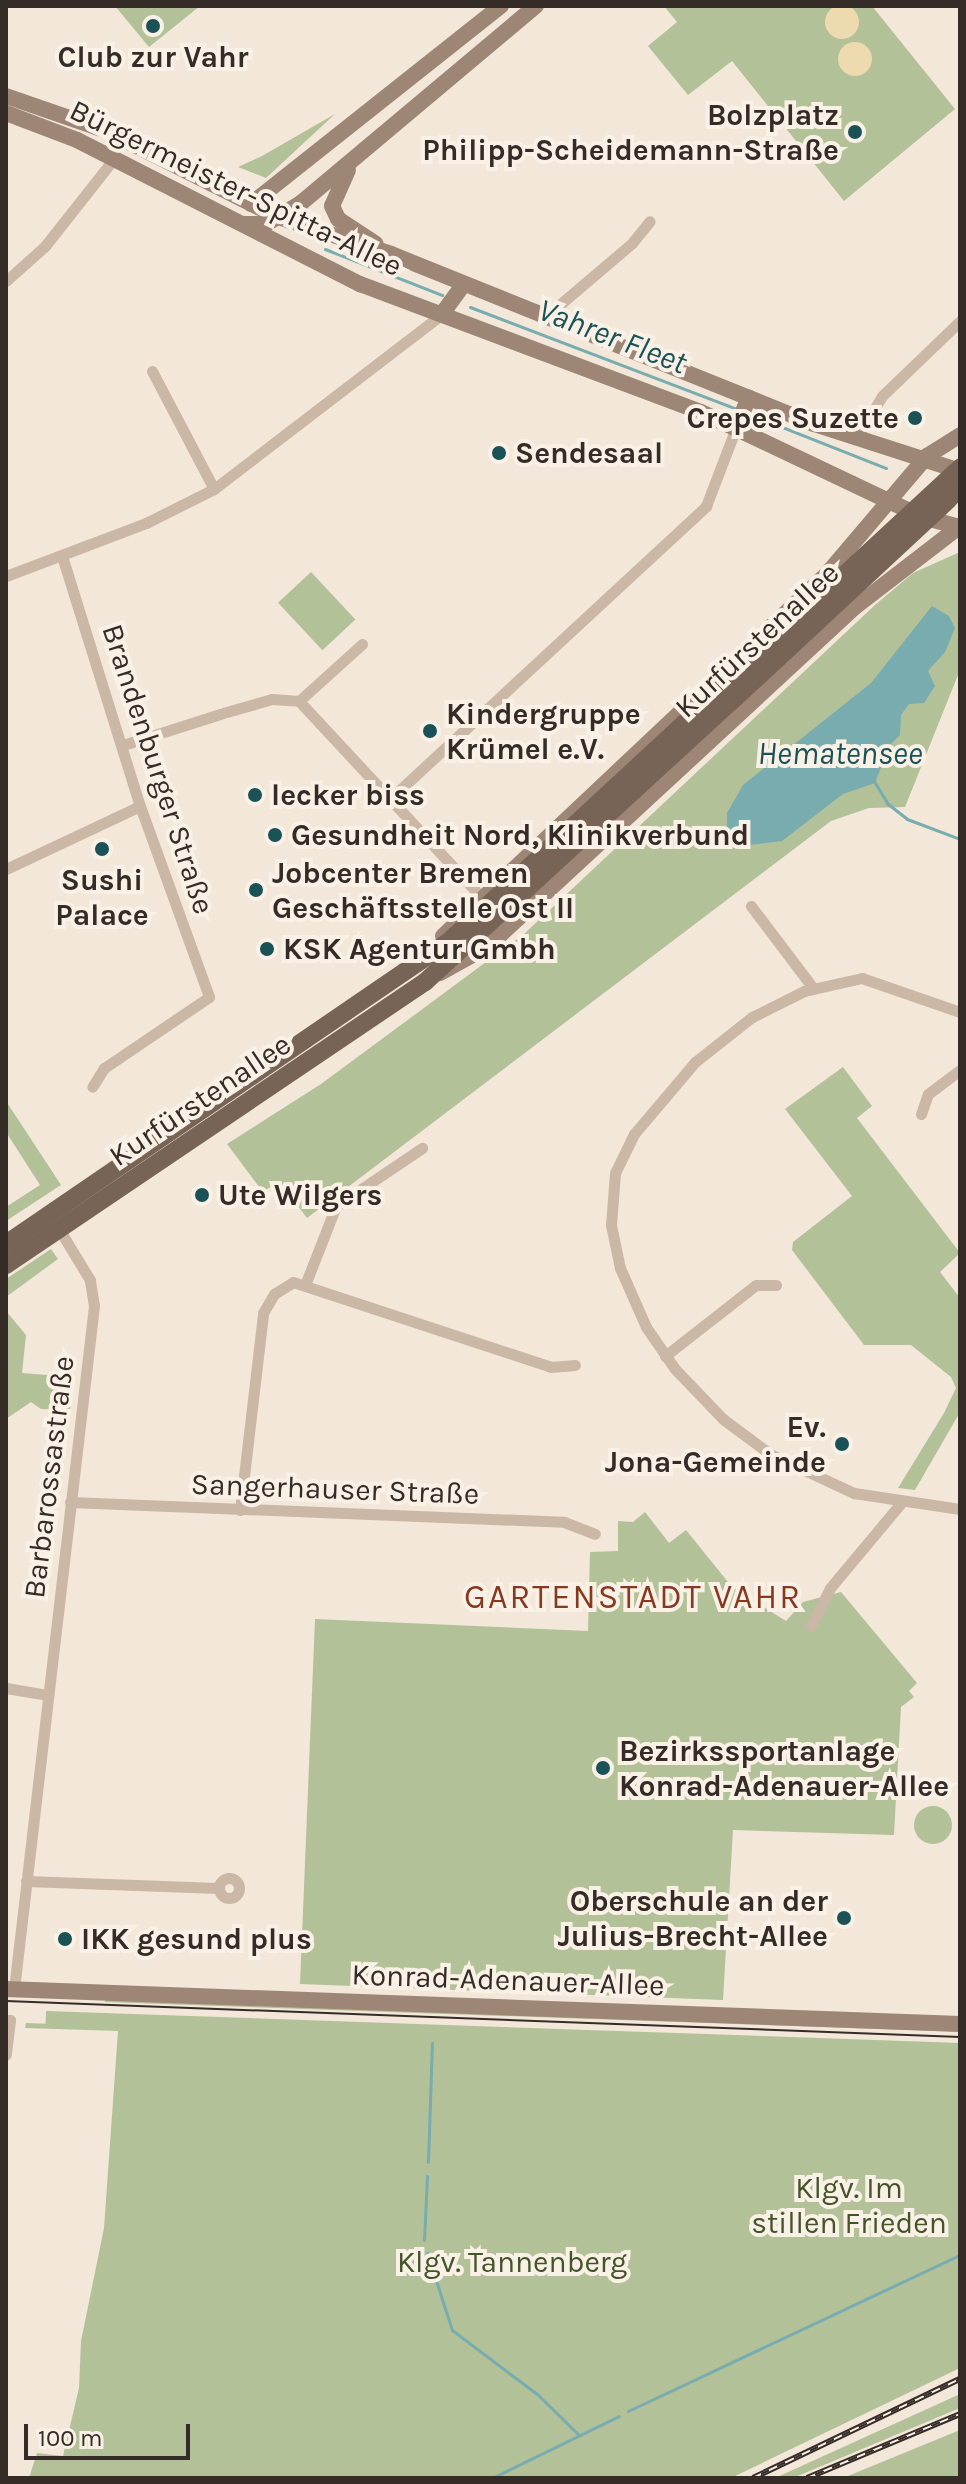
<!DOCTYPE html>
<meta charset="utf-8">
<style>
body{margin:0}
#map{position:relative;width:966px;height:2484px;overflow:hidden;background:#f2e7d9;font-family:Karla,sans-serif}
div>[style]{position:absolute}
.green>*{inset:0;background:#b3c199;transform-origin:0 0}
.round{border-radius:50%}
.sand>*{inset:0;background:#eedaaf}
.water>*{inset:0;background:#78acaf}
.stream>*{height:3px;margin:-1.5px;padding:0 1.5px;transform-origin:1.5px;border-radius:1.5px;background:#78acaf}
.street>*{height:11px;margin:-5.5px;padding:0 5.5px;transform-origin:5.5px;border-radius:5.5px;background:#cab7a5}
.street>.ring{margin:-5.5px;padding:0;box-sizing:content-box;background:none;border:11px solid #cab7a5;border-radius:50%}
.secondary>*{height:16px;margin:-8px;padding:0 8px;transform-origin:8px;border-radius:8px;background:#9e8676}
.primary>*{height:18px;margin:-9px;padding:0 9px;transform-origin:9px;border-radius:9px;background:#786357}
.tram>*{height:2px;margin:-1px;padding:0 1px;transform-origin:1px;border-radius:1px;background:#362c27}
.rail>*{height:6px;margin-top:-3px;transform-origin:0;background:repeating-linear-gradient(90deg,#faf1e6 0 9px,#362c27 0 18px);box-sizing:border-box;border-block:2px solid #362c27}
.primary-bridge>*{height:18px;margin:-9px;padding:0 9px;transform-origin:9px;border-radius:9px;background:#786357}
.dots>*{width:22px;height:22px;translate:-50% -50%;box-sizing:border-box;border:4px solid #faf1e6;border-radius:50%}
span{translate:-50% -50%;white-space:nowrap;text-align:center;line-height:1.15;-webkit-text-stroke:8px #faf1e6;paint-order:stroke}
.poi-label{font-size:30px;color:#362c27;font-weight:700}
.right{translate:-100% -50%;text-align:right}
.left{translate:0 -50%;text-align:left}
.street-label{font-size:30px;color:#362c27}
.park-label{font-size:30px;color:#44542a}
.water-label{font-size:32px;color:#1b5258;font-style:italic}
.quarter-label{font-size:34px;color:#86391e;letter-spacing:2px}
.frame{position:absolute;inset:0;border:8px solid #362c27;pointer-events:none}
.scale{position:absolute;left:24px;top:2424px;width:166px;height:36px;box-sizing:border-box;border:4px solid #362c27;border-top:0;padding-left:10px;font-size:24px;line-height:28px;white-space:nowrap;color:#362c27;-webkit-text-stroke:6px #faf1e6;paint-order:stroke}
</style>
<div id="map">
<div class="green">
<div style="clip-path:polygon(115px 6px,200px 6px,149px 47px)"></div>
<div style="clip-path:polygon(664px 6px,872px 6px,955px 109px,844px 201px,732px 61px,688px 95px,648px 46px,677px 22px)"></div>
<div style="clip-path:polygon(335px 114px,266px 178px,238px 167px,262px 156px)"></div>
<div style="clip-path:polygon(960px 552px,960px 670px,905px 807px,869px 808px,831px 821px,307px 1218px,279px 1181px,263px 1192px,227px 1144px,321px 1084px,524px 934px,875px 605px,913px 573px)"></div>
<div style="left:311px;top:572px;width:65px;height:45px;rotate:47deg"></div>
<div style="clip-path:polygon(843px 1067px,872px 1106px,857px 1118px,960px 1253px,940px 1272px,960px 1298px,960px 1412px,915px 1490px,898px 1488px,944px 1413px,956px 1388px,951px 1377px,911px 1345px,864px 1345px,792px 1250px,793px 1242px,852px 1196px,785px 1109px)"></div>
<div style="clip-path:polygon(6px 1101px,61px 1185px,6px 1221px,6px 1207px,40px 1185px,6px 1132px)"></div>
<div style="clip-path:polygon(51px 1249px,58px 1259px,6px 1297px,6px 1279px)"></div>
<div style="clip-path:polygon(6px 1311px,26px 1335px,22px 1373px,72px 1377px,70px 1410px,41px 1409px,31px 1402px,6px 1419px)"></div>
<div style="clip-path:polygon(645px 1512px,669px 1543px,686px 1530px,732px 1587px,786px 1621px,803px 1602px,841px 1592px,917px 1683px,909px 1691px,914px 1697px,901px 1707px,894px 1835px,733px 1830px,723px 2000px,300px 1984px,315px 1619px,588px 1631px,590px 1552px,618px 1551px,618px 1521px,633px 1522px)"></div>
<div class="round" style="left:914px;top:1806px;width:38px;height:38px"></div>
<div style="left:105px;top:1999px;width:856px;height:3px;rotate:2deg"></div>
<div style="left:46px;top:2011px;width:915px;height:14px;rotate:2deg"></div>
<div style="clip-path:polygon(26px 2023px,960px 2056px,960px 2368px,731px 2478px,29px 2478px,37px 2453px,63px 2456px,79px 2388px,81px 2341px,104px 2228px,118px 2031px,25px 2028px)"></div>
<div style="clip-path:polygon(960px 2394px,960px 2408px,793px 2478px,775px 2478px)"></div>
<div style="clip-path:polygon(960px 2430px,959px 2478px,843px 2478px)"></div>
</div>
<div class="sand">
<div class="round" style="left:825px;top:5px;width:34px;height:34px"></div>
<div class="round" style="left:838px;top:42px;width:34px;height:34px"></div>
</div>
<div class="water">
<div style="clip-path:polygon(932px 606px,949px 616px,955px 628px,945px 652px,928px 671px,935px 686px,924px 703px,909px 704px,901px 715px,900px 735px,879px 756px,882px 765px,875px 783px,843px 794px,782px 841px,740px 846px,727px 834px,727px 813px,743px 785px,871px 683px)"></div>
</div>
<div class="stream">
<div style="left:325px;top:249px;width:126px;rotate:21.5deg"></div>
<div style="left:470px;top:307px;width:286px;rotate:20.9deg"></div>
<div style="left:754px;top:416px;width:142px;rotate:21.5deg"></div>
<div style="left:874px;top:781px;width:27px;rotate:59deg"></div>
<div style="left:888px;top:804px;width:24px;rotate:38deg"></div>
<div style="left:907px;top:819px;width:57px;rotate:20.7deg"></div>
<div style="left:428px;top:2162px;width:119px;rotate:-88.1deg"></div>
<div style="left:424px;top:2240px;width:64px;rotate:-87.3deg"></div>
<div style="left:427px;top:2253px;width:81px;rotate:72deg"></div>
<div style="left:452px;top:2330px;width:106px;rotate:37deg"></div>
<div style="left:537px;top:2394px;width:59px;rotate:44.3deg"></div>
<div style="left:628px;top:2411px;width:367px;rotate:-25.2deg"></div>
<div style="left:492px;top:2478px;width:141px;rotate:-26deg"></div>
</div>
<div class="street">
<div style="left:6px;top:281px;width:52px;rotate:-41.9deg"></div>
<div style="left:45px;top:246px;width:110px;rotate:-51.7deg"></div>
<div style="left:544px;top:318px;width:116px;rotate:-40.4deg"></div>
<div style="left:632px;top:243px;width:28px;rotate:-51deg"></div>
<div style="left:152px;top:371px;width:133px;rotate:62.3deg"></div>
<div style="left:856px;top:439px;width:50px;rotate:-58.8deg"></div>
<div style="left:882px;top:396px;width:108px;rotate:-43.9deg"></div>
<div style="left:62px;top:556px;width:262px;rotate:72.7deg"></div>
<div style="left:140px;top:806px;width:203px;rotate:70.1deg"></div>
<div style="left:209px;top:997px;width:127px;rotate:145.9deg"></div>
<div style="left:104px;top:1068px;width:22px;rotate:122deg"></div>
<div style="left:6px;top:576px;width:150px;rotate:-20.7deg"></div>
<div style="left:146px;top:523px;width:76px;rotate:-26.6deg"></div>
<div style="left:214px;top:489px;width:287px;rotate:-37.5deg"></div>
<div style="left:299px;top:701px;width:85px;rotate:-42.1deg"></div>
<div style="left:223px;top:713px;width:51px;rotate:-15.9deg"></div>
<div style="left:272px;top:699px;width:27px;rotate:4deg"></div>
<div style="left:299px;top:701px;width:266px;rotate:47.1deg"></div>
<div style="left:123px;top:745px;width:102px;rotate:-17.7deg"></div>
<div style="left:391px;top:798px;width:430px;rotate:-42.8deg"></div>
<div style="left:706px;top:506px;width:84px;rotate:-69deg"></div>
<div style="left:6px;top:869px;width:148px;rotate:-25.2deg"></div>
<div style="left:751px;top:906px;width:103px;rotate:52.9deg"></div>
<div style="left:960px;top:1012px;width:104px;rotate:-160.9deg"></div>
<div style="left:862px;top:978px;width:59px;rotate:167.4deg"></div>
<div style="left:804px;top:991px;width:58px;rotate:153.4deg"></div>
<div style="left:752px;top:1017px;width:73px;rotate:141.7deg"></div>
<div style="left:695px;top:1062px;width:94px;rotate:130.3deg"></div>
<div style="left:634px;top:1134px;width:43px;rotate:116deg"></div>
<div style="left:615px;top:1173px;width:52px;rotate:94.4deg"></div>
<div style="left:611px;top:1225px;width:44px;rotate:78.2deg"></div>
<div style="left:620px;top:1268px;width:64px;rotate:66.2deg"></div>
<div style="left:646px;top:1327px;width:51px;rotate:55.4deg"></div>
<div style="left:675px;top:1369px;width:69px;rotate:46.2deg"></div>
<div style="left:723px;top:1419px;width:59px;rotate:36.7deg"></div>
<div style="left:770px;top:1454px;width:93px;rotate:24.9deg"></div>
<div style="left:854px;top:1493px;width:107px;rotate:8.6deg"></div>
<div style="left:921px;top:1114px;width:21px;rotate:-71deg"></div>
<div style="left:928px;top:1094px;width:40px;rotate:-37deg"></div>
<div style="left:305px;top:1285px;width:85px;rotate:-68.6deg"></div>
<div style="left:336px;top:1206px;width:104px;rotate:-34deg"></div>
<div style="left:665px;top:1356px;width:115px;rotate:-38deg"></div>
<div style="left:756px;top:1285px;width:20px"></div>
<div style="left:70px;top:1502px;width:494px;rotate:2.3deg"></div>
<div style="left:564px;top:1522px;width:33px;rotate:21deg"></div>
<div style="left:240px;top:1510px;width:198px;rotate:-83.3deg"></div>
<div style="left:263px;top:1313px;width:22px;rotate:-60deg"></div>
<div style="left:274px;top:1294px;width:22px;rotate:-32deg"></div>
<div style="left:293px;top:1282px;width:272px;rotate:18.2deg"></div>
<div style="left:551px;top:1367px;width:24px;rotate:-5deg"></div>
<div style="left:811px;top:1626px;width:42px;rotate:-63.4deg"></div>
<div style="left:830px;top:1588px;width:111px;rotate:-50.1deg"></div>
<div style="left:6px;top:1688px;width:43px;rotate:9.5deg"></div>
<div class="ring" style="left:219px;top:1878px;width:9px;height:9px"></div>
<div style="left:26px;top:1881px;width:192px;rotate:2.1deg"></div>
<div style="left:14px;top:1989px;width:688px;rotate:-83.32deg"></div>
<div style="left:94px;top:1306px;width:26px;rotate:-99deg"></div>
<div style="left:90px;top:1280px;width:60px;rotate:-121.3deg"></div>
<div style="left:6px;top:2020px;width:4px"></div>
<div style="left:10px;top:2020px;width:35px;rotate:97deg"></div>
</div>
<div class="secondary">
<div style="left:6px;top:96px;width:107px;rotate:19.1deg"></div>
<div style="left:107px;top:131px;width:191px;rotate:26.7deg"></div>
<div style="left:278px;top:217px;width:119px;rotate:18.1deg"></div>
<div style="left:391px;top:254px;width:456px;rotate:21.9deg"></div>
<div style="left:814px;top:424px;width:153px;rotate:17.8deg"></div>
<div style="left:6px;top:113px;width:76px;rotate:20.8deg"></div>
<div style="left:77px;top:140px;width:318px;rotate:27deg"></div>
<div style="left:360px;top:284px;width:364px;rotate:20.6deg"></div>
<div style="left:701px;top:412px;width:245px;rotate:25.4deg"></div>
<div style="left:922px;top:517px;width:39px;rotate:15deg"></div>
<div style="left:348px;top:170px;width:39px;rotate:114deg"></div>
<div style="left:332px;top:206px;width:14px;rotate:65deg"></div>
<div style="left:338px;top:219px;width:45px;rotate:33.3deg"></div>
<div style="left:251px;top:204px;width:319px;rotate:-38.4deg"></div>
<div style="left:243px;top:224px;width:23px"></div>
<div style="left:266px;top:224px;width:41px;rotate:-31deg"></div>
<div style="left:301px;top:203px;width:307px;rotate:-40deg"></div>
<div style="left:442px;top:314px;width:34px;rotate:-54deg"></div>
<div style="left:736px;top:428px;width:33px;rotate:-67deg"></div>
<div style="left:443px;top:936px;width:528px;rotate:-43.31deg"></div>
<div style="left:827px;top:574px;width:155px;rotate:-49.7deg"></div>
<div style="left:927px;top:456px;width:39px;rotate:-32deg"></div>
<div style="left:440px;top:973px;width:54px;rotate:-29deg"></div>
<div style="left:487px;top:947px;width:501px;rotate:-42.74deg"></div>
<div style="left:855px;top:607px;width:133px;rotate:-37.6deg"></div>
<div style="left:6px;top:1989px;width:955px;rotate:2.1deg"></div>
</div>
<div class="primary">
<div style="left:948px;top:500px;width:17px;rotate:-45deg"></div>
<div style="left:6px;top:1244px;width:535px;rotate:-34.34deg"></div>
<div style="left:448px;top:942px;width:372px;rotate:-42.8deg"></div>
<div style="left:6px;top:1265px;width:506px;rotate:-34.04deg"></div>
<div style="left:425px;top:982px;width:416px;rotate:-42.5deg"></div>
</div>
<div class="tram">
<div style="left:6px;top:2001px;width:955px;rotate:2.16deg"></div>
</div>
<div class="rail">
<div style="left:753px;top:2478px;width:229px;rotate:-25.6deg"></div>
<div style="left:807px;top:2478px;width:166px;rotate:-22.7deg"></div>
</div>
<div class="primary-bridge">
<div style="left:721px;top:689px;width:326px;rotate:-42.8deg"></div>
<div style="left:732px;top:701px;width:295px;rotate:-42.9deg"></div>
</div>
<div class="dots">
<div style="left:153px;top:26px;background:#1b5258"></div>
<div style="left:855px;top:132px;background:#1b5258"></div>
<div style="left:915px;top:418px;background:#1b5258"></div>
<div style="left:499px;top:453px;background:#1b5258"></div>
<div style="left:430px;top:731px;background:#1b5258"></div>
<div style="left:255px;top:795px;background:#1b5258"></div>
<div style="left:275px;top:835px;background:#1b5258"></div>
<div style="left:102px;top:849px;background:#1b5258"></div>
<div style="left:256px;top:890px;background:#1b5258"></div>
<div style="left:267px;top:949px;background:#1b5258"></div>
<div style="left:202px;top:1195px;background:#1b5258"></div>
<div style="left:842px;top:1444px;background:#1b5258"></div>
<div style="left:603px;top:1768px;background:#1b5258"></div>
<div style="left:844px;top:1918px;background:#1b5258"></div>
<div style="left:65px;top:1939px;background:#1b5258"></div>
</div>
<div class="poi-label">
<span style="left:153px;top:57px">Club zur Vahr</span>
<span class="right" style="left:839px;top:132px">Bolzplatz<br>Philipp-Scheidemann-Straße</span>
<span class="right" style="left:899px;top:418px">Crepes Suzette</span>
<span class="left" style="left:515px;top:453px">Sendesaal</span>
<span class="left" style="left:446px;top:731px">Kindergruppe<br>Krümel e.V.</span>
<span class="left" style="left:271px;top:795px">lecker biss</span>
<span class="left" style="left:291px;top:835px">Gesundheit Nord, Klinikverbund</span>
<span class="left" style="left:272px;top:890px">Jobcenter Bremen<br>Geschäftsstelle Ost II</span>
<span style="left:102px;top:897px">Sushi<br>Palace</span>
<span class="left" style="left:283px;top:949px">KSK Agentur Gmbh</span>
<span class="left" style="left:218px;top:1195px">Ute Wilgers</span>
<span class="right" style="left:826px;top:1444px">Ev.<br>Jona-Gemeinde</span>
<span class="left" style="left:619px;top:1768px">Bezirkssportanlage<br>Konrad-Adenauer-Allee</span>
<span class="right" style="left:828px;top:1918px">Oberschule an der<br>Julius-Brecht-Allee</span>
<span class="left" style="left:81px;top:1939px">IKK gesund plus</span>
</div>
<div class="street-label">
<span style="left:236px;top:188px;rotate:26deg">Bürgermeister-Spitta-Allee</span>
<span style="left:757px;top:640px;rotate:-43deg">Kurfürstenallee</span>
<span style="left:158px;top:769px;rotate:72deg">Brandenburger Straße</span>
<span style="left:200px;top:1100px;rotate:-34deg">Kurfürstenallee</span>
<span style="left:49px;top:1477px;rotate:-83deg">Barbarossastraße</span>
<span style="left:335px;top:1489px;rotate:2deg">Sangerhauser Straße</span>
<span style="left:508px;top:1980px;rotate:2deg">Konrad-Adenauer-Allee</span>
</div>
<div class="park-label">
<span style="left:849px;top:2205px">Klgv. Im<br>stillen Frieden</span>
<span style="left:512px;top:2262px">Klgv. Tannenberg</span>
</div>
<div class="water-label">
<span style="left:612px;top:337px;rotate:21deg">Vahrer Fleet</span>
<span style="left:840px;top:754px">Hematensee</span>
</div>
<div class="quarter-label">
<span style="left:633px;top:1598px">GARTENSTADT VAHR</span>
</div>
<div class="frame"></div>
<div class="scale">100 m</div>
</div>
